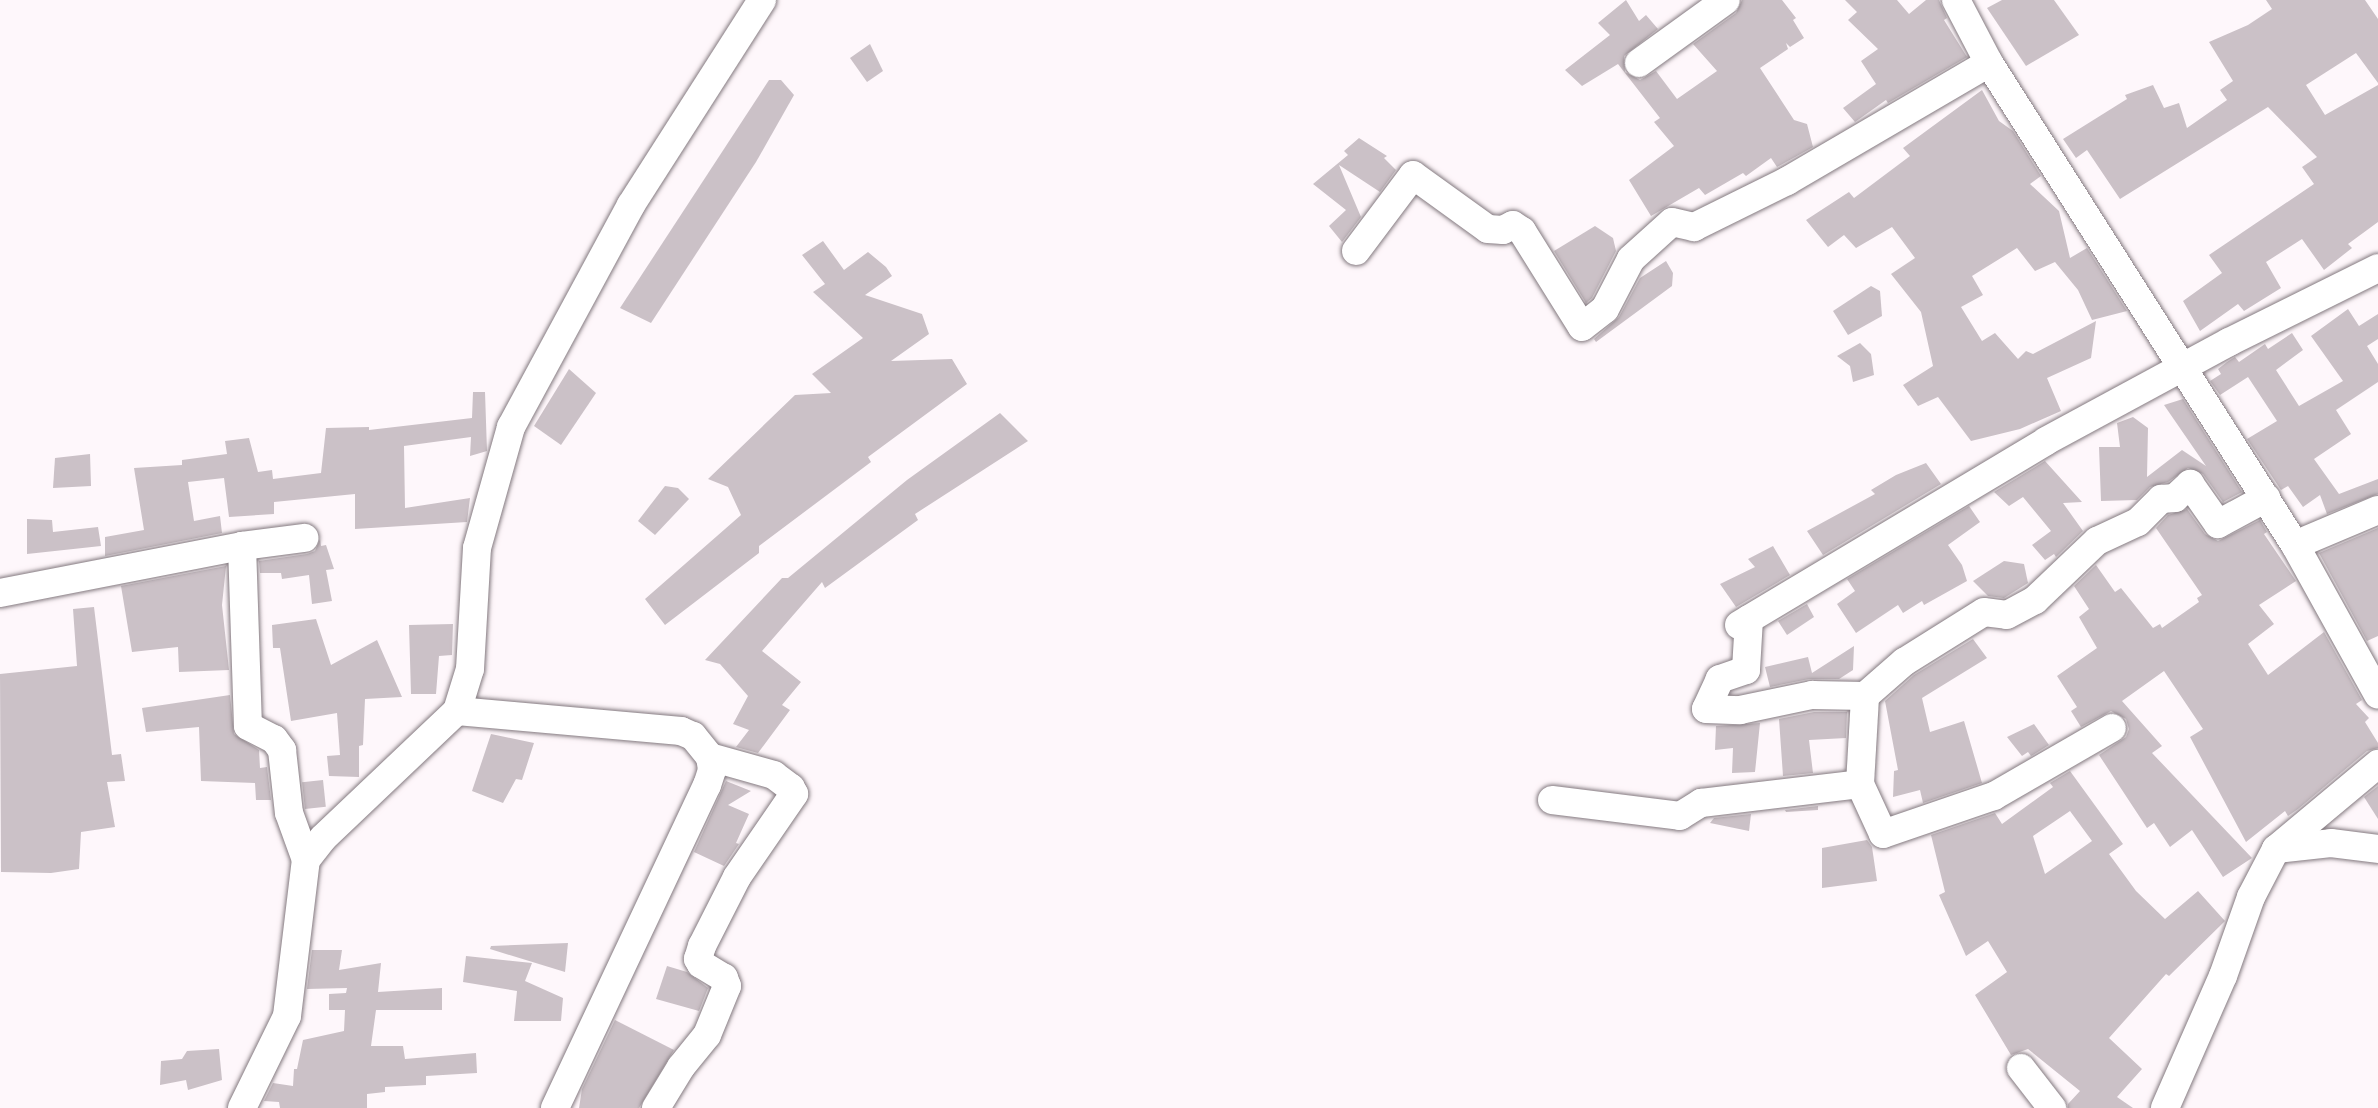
<!DOCTYPE html>
<style>
body{margin:0}
#map{position:relative;width:2378px;height:1108px;overflow:hidden;background:#fef7fb;font-family:Quicksand,sans-serif}
div>[style]{position:absolute}
.building>*{inset:0;background:#cbc1c7;transform-origin:0 0}
.roads{filter:drop-shadow(0 0 2px #83797f) drop-shadow(0 0 2px #83797f)}
.street>*{height:28px;margin:-14px;padding:0 14px;transform-origin:14px;border-radius:14px;background:#fff}
span{translate:-50% -50%;white-space:nowrap;text-align:center;line-height:1.15;-webkit-text-stroke:6px #fff;paint-order:stroke}
</style>
<div id="map">
<div class="building">
<div style="clip-path:polygon(1626px 0,1639px 21px,1646px 15px,1658px 29px,1624px 56px,1625px 72px,1640px 80px,1656px 71px,1677px 99px,1717px 71px,1693px 44px,1736px 13px,1742px 0,1782px 0,1796px 18px,1793px 20px,1804px 38px,1790px 47px,1786px 43px,1788px 49px,1760px 68px,1794px 120px,1807px 124px,1813px 147px,1777px 167px,1771px 158px,1746px 176px,1743px 173px,1705px 195px,1699px 188px,1651px 216px,1629px 180px,1674px 146px,1654px 122px,1660px 118px,1618px 64px,1582px 86px,1565px 70px,1610px 35px,1598px 23px)"></div>
<div style="clip-path:polygon(1845px 0,1897px 0,1909px 14px,1926px 0,1939px 0,1947px 18px,1944px 20px,1967px 57px,1888px 103px,1886px 100px,1855px 122px,1843px 108px,1876px 84px,1861px 61px,1878px 49px,1848px 20px,1857px 12px)"></div>
<div style="clip-path:polygon(2002px 0,2054px 0,2079px 35px,2026px 66px,1987px 8px)"></div>
<div style="clip-path:polygon(2266px 0,2365px 0,2378px 19px,2378px 83px,2356px 53px,2306px 85px,2325px 115px,2378px 85px,2378px 222px,2348px 244px,2352px 248px,2324px 270px,2302px 239px,2266px 262px,2281px 288px,2244px 311px,2238px 304px,2200px 331px,2183px 301px,2222px 273px,2209px 255px,2314px 184px,2302px 167px,2317px 157px,2268px 107px,2120px 199px,2087px 150px,2076px 158px,2063px 139px,2127px 99px,2125px 95px,2153px 85px,2164px 108px,2179px 103px,2187px 128px,2227px 100px,2220px 90px,2233px 81px,2209px 42px,2248px 25px,2272px 9px)"></div>
<div style="clip-path:polygon(870px 44px,883px 71px,867px 82px,850px 58px)"></div>
<div style="clip-path:polygon(769px 80px,781px 80px,794px 95px,756px 162px,651px 323px,620px 308px)"></div>
<div style="clip-path:polygon(1982px 90px,1999px 121px,2013px 131px,2041px 176px,2030px 184px,2059px 211px,2070px 258px,2087px 248px,2127px 311px,2092px 320px,2078px 290px,2055px 262px,2035px 271px,2017px 248px,1972px 276px,1983px 295px,1961px 307px,1982px 341px,1995px 333px,2018px 359px,2026px 351px,2033px 354px,2096px 321px,2091px 358px,2047px 378px,2061px 411px,2020px 429px,1971px 441px,1938px 397px,1918px 406px,1903px 385px,1933px 366px,1921px 312px,1891px 274px,1915px 258px,1892px 227px,1856px 248px,1844px 235px,1828px 247px,1806px 220px,1849px 192px,1854px 198px,1910px 156px,1903px 148px)"></div>
<div style="clip-path:polygon(1359px 138px,1387px 156px,1384px 158px,1396px 170px,1380px 192px,1339px 165px,1361px 217px,1342px 242px,1329px 226px,1346px 210px,1313px 184px,1348px 155px,1344px 151px)"></div>
<div style="clip-path:polygon(1595px 226px,1613px 238px,1616px 251px,1592px 298px,1586px 303px,1554px 251px)"></div>
<div style="clip-path:polygon(823px 241px,844px 270px,868px 252px,886px 267px,892px 276px,865px 295px,922px 314px,929px 334px,891px 361px,952px 359px,967px 384px,868px 457px,871px 462px,759px 546px,759px 553px,665px 625px,645px 599px,741px 515px,728px 487px,708px 479px,795px 395px,831px 393px,812px 374px,863px 338px,813px 292px,825px 284px,802px 255px)"></div>
<div style="clip-path:polygon(1666px 261px,1673px 273px,1672px 286px,1596px 342px,1594px 339px,1619px 317px,1640px 278px)"></div>
<div style="clip-path:polygon(1871px 286px,1880px 291px,1882px 316px,1848px 335px,1833px 311px)"></div>
<div style="clip-path:polygon(2348px 309px,2359px 326px,2378px 314px,2378px 339px,2367px 346px,2378px 364px,2378px 382px,2336px 410px,2351px 434px,2314px 459px,2339px 494px,2378px 479px,2378px 494px,2327px 514px,2320px 495px,2303px 507px,2288px 486px,2281px 490px,2247px 439px,2277px 421px,2248px 377px,2220px 395px,2210px 381px,2221px 374px,2218px 369px,2227px 362px,2235px 357px,2239px 362px,2265px 344px,2268px 349px,2292px 333px,2303px 350px,2276px 370px,2299px 406px,2343px 381px,2311px 336px)"></div>
<div style="clip-path:polygon(1860px 343px,1871px 354px,1874px 375px,1853px 382px,1850px 366px,1837px 356px)"></div>
<div style="clip-path:polygon(569px 369px,596px 393px,561px 445px,534px 426px)"></div>
<div style="clip-path:polygon(473px 392px,485px 392px,487px 451px,470px 456px,471px 437px,404px 446px,405px 508px,470px 498px,467px 522px,355px 529px,355px 494px,274px 502px,274px 514px,229px 517px,224px 478px,188px 482px,194px 521px,220px 516px,222px 533px,105px 556px,105px 537px,144px 530px,134px 468px,182px 465px,182px 460px,227px 454px,225px 441px,249px 438px,258px 472px,272px 470px,273px 479px,321px 473px,326px 428px,369px 427px,369px 430px,472px 418px)"></div>
<div style="clip-path:polygon(2183px 399px,2242px 492px,2223px 502px,2203px 474px,2188px 468px,2168px 482px,2150px 487px,2137px 500px,2101px 501px,2099px 447px,2120px 447px,2117px 423px,2133px 417px,2148px 428px,2147px 477px,2182px 450px,2206px 466px,2164px 405px)"></div>
<div style="clip-path:polygon(1000px 413px,1028px 441px,915px 514px,918px 520px,825px 588px,822px 582px,762px 651px,801px 682px,782px 705px,790px 710px,758px 753px,736px 747px,749px 730px,733px 724px,748px 696px,720px 664px,705px 660px,782px 578px,788px 578px,907px 480px)"></div>
<div style="clip-path:polygon(90px 454px,91px 486px,53px 488px,55px 458px)"></div>
<div style="clip-path:polygon(2045px 461px,2082px 502px,2063px 503px,2083px 531px,2056px 557px,2054px 554px,2045px 560px,2032px 545px,2051px 531px,2023px 497px,2009px 506px,1994px 492px)"></div>
<div style="clip-path:polygon(1926px 463px,1941px 484px,1823px 555px,1807px 531px,1875px 494px,1871px 490px,1896px 475px)"></div>
<div style="clip-path:polygon(665px 486px,678px 488px,689px 499px,655px 535px,638px 521px)"></div>
<div style="clip-path:polygon(1969px 506px,1980px 522px,1948px 545px,1962px 565px,1967px 581px,1924px 605px,1922px 601px,1903px 613px,1898px 605px,1856px 633px,1837px 604px,1855px 591px,1847px 579px)"></div>
<div style="clip-path:polygon(2187px 509px,2205px 534px,2218px 541px,2260px 520px,2267px 532px,2264px 534px,2296px 581px,2259px 605px,2274px 624px,2248px 644px,2268px 675px,2324px 632px,2362px 700px,2356px 704px,2369px 718px,2365px 722px,2378px 743px,2378px 748px,2367px 751px,2298px 809px,2288px 816px,2285px 811px,2246px 842px,2190px 737px,2203px 729px,2164px 671px,2122px 701px,2162px 746px,2152px 753px,2252px 858px,2223px 877px,2192px 830px,2170px 847px,2154px 823px,2147px 828px,2099px 755px,2126px 737px,2129px 729px,2126px 719px,2111px 711px,2081px 727px,2071px 711px,2077px 707px,2057px 676px,2097px 648px,2079px 617px,2089px 609px,2074px 586px,2096px 565px,2115px 592px,2121px 588px,2153px 628px,2160px 624px,2162px 628px,2199px 602px,2197px 598px,2202px 595px,2156px 528px,2168px 515px)"></div>
<div style="clip-path:polygon(27px 519px,52px 520px,53px 532px,98px 527px,101px 546px,27px 554px)"></div>
<div style="clip-path:polygon(2378px 528px,2378px 636px,2367px 641px,2319px 553px)"></div>
<div style="clip-path:polygon(320px 539px,321px 546px,326px 545px,334px 569px,326px 570px,332px 601px,312px 604px,309px 575px,282px 579px,281px 573px,260px 573px,259px 561px,307px 554px,315px 551px)"></div>
<div style="clip-path:polygon(1773px 546px,1790px 575px,1736px 607px,1720px 584px,1755px 567px,1748px 559px)"></div>
<div style="clip-path:polygon(2004px 561px,2024px 564px,2028px 583px,2004px 598px,1988px 596px,1973px 581px)"></div>
<div style="clip-path:polygon(226px 566px,222px 605px,229px 670px,179px 672px,178px 647px,132px 652px,121px 586px)"></div>
<div style="clip-path:polygon(1807px 604px,1814px 617px,1787px 635px,1778px 621px)"></div>
<div style="clip-path:polygon(94px 607px,112px 755px,121px 754px,125px 781px,107px 782px,115px 827px,81px 832px,79px 869px,51px 873px,1px 872px,0 674px,77px 666px,73px 609px)"></div>
<div style="clip-path:polygon(316px 619px,331px 665px,377px 640px,402px 697px,365px 699px,363px 745px,359px 746px,359px 777px,329px 776px,327px 756px,340px 755px,337px 713px,291px 721px,280px 648px,273px 648px,272px 625px)"></div>
<div style="clip-path:polygon(453px 624px,452px 655px,439px 656px,436px 694px,411px 694px,409px 625px)"></div>
<div style="clip-path:polygon(1973px 639px,1987px 658px,1922px 698px,1930px 732px,1964px 721px,1982px 783px,1923px 803px,1920px 790px,1893px 797px,1894px 771px,1898px 770px,1885px 701px,1914px 675px)"></div>
<div style="clip-path:polygon(1854px 646px,1853px 670px,1839px 679px,1809px 679px,1770px 687px,1765px 667px,1808px 657px,1812px 673px)"></div>
<div style="clip-path:polygon(230px 695px,234px 734px,259px 750px,260px 768px,267px 767px,271px 800px,256px 800px,255px 783px,201px 781px,199px 727px,146px 732px,142px 708px)"></div>
<div style="clip-path:polygon(1814px 712px,1847px 712px,1846px 738px,1809px 740px,1813px 773px,1783px 776px,1779px 719px)"></div>
<div style="clip-path:polygon(1760px 723px,1755px 772px,1732px 773px,1733px 748px,1715px 750px,1716px 726px)"></div>
<div style="clip-path:polygon(2034px 724px,2049px 745px,2031px 756px,2028px 752px,2022px 756px,2007px 737px)"></div>
<div style="clip-path:polygon(491px 734px,534px 743px,522px 780px,516px 779px,503px 803px,472px 791px)"></div>
<div style="clip-path:polygon(evenodd,2070px 771px,2123px 844px,2109px 854px,2136px 891px,2165px 919px,2198px 891px,2225px 921px,2169px 976px,2166px 974px,2109px 1038px,2142px 1069px,2117px 1097px,2133px 1108px,2068px 1108px,2068px 1104px,2080px 1091px,2028px 1049px,2011px 1055px,1975px 995px,2007px 972px,1988px 941px,1966px 956px,1939px 895px,1945px 892px,1931px 835px,1995px 813px,2002px 824px,2053px 787px,2050px 783px,2070px 771px,2070px 811px,2092px 841px,2045px 874px,2033px 836px,2070px 811px)"></div>
<div style="left:323px;top:780px;width:27px;height:21px;rotate:84deg"></div>
<div style="clip-path:polygon(726px 781px,751px 791px,728px 805px,749px 814px,736px 843px,739px 844px,724px 866px,694px 852px)"></div>
<div style="clip-path:polygon(2378px 786px,2378px 819px,2364px 797px)"></div>
<div style="clip-path:polygon(1818px 806px,1818px 810px,1786px 812px,1785px 810px)"></div>
<div style="clip-path:polygon(1751px 814px,1749px 831px,1710px 823px,1714px 818px)"></div>
<div style="clip-path:polygon(1867px 840px,1872px 847px,1877px 881px,1822px 888px,1822px 848px)"></div>
<div style="clip-path:polygon(568px 943px,565px 972px,490px 949px,491px 946px)"></div>
<div style="clip-path:polygon(312px 950px,342px 950px,339px 970px,381px 963px,378px 992px,442px 988px,442px 1010px,376px 1010px,371px 1046px,403px 1046px,405px 1059px,476px 1053px,477px 1073px,426px 1076px,426px 1085px,385px 1087px,385px 1092px,367px 1094px,367px 1108px,280px 1108px,279px 1102px,264px 1101px,273px 1083px,293px 1086px,294px 1069px,297px 1069px,303px 1040px,344px 1031px,345px 1010px,329px 1010px,329px 994px,346px 993px,347px 988px,307px 989px)"></div>
<div style="clip-path:polygon(466px 956px,532px 963px,525px 981px,563px 998px,561px 1021px,514px 1021px,517px 991px,463px 982px)"></div>
<div style="clip-path:polygon(667px 966px,687px 972px,708px 988px,699px 1011px,656px 999px)"></div>
<div style="clip-path:polygon(615px 1020px,674px 1050px,639px 1108px,579px 1108px,582px 1089px)"></div>
<div style="clip-path:polygon(219px 1049px,222px 1080px,188px 1090px,186px 1080px,160px 1085px,161px 1061px,182px 1059px,187px 1051px)"></div>
</div>
<div class="roads">
<div class="street">
<div style="left:1956px;top:0;width:71px;rotate:62.4deg"></div>
<div style="left:1989px;top:63px;width:571px;rotate:57.59deg"></div>
<div style="left:2295px;top:545px;width:171px;rotate:61deg"></div>
<div style="left:1639px;top:63px;width:107px;rotate:-35.9deg"></div>
<div style="left:1356px;top:251px;width:95px;rotate:-53.1deg"></div>
<div style="left:1413px;top:175px;width:92px;rotate:35.8deg"></div>
<div style="left:1488px;top:229px;width:15px;rotate:4deg"></div>
<div style="left:1503px;top:230px;width:11px;rotate:-27deg"></div>
<div style="left:1513px;top:225px;width:11px;rotate:34deg"></div>
<div style="left:1522px;top:231px;width:113px;rotate:58deg"></div>
<div style="left:1582px;top:327px;width:29px;rotate:-38deg"></div>
<div style="left:1605px;top:309px;width:56px;rotate:-62.5deg"></div>
<div style="left:1631px;top:259px;width:55px;rotate:-42.1deg"></div>
<div style="left:1672px;top:222px;width:23px;rotate:13deg"></div>
<div style="left:1694px;top:227px;width:104px;rotate:-26.3deg"></div>
<div style="left:1787px;top:181px;width:234px;rotate:-30.3deg"></div>
<div style="left:2295px;top:545px;width:90px;rotate:-22.9deg"></div>
<div style="left:242px;top:546px;width:180px;rotate:88.1deg"></div>
<div style="left:248px;top:726px;width:29px;rotate:27deg"></div>
<div style="left:274px;top:739px;width:14px;rotate:54deg"></div>
<div style="left:282px;top:750px;width:63px;rotate:83.7deg"></div>
<div style="left:289px;top:813px;width:50px;rotate:70.1deg"></div>
<div style="left:0;top:593px;width:247px;rotate:-11deg"></div>
<div style="left:242px;top:546px;width:63px;rotate:-7.4deg"></div>
<div style="left:1749px;top:619px;width:51px;rotate:93.4deg"></div>
<div style="left:1746px;top:670px;width:28px;rotate:161deg"></div>
<div style="left:1720px;top:679px;width:33px;rotate:115deg"></div>
<div style="left:1706px;top:709px;width:34px;rotate:2deg"></div>
<div style="left:1740px;top:710px;width:74px;rotate:-11.8deg"></div>
<div style="left:1812px;top:695px;width:53px;rotate:1.1deg"></div>
<div style="left:1865px;top:696px;width:52px;rotate:-41.1deg"></div>
<div style="left:1904px;top:662px;width:94px;rotate:-32deg"></div>
<div style="left:1984px;top:612px;width:23px;rotate:7deg"></div>
<div style="left:2007px;top:615px;width:32px;rotate:-28deg"></div>
<div style="left:2035px;top:600px;width:86px;rotate:-43.6deg"></div>
<div style="left:2097px;top:541px;width:45px;rotate:-24.9deg"></div>
<div style="left:2138px;top:522px;width:33px;rotate:-45deg"></div>
<div style="left:2161px;top:499px;width:14px;rotate:-4deg"></div>
<div style="left:2175px;top:498px;width:21px;rotate:-43deg"></div>
<div style="left:2190px;top:484px;width:49px;rotate:55deg"></div>
<div style="left:2218px;top:524px;width:55px;rotate:-28.4deg"></div>
<div style="left:1739px;top:625px;width:358px;rotate:-30.9deg"></div>
<div style="left:2046px;top:441px;width:208px;rotate:-28.4deg"></div>
<div style="left:2229px;top:342px;width:166px;rotate:-26.4deg"></div>
<div style="left:457px;top:711px;width:225px;rotate:5.1deg"></div>
<div style="left:681px;top:731px;width:13px;rotate:23deg"></div>
<div style="left:693px;top:736px;width:27px;rotate:51deg"></div>
<div style="left:710px;top:757px;width:13px;rotate:81deg"></div>
<div style="left:712px;top:770px;width:16px;rotate:108deg"></div>
<div style="left:707px;top:785px;width:357px;rotate:115.2deg"></div>
<div style="left:1860px;top:784px;width:55px;rotate:65.3deg"></div>
<div style="left:1883px;top:834px;width:117px;rotate:-18.9deg"></div>
<div style="left:1994px;top:796px;width:136px;rotate:-30deg"></div>
<div style="left:1552px;top:800px;width:129px;rotate:7.1deg"></div>
<div style="left:1680px;top:816px;width:25px;rotate:-32deg"></div>
<div style="left:1701px;top:803px;width:160px;rotate:-6.8deg"></div>
<div style="left:1860px;top:784px;width:88px;rotate:-86.7deg"></div>
<div style="left:2276px;top:849px;width:133px;rotate:-39.8deg"></div>
<div style="left:2021px;top:1068px;width:51px;rotate:52.2deg"></div>
<div style="left:242px;top:1108px;width:102px;rotate:-63.9deg"></div>
<div style="left:287px;top:1016px;width:157px;rotate:-83.1deg"></div>
<div style="left:306px;top:860px;width:28px;rotate:-52deg"></div>
<div style="left:323px;top:838px;width:185px;rotate:-43.5deg"></div>
<div style="left:457px;top:711px;width:44px;rotate:-72.8deg"></div>
<div style="left:470px;top:669px;width:121px;rotate:-86.7deg"></div>
<div style="left:477px;top:548px;width:126px;rotate:-74.3deg"></div>
<div style="left:511px;top:427px;width:252px;rotate:-61.6deg"></div>
<div style="left:631px;top:205px;width:243px;rotate:-57.4deg"></div>
<div style="left:656px;top:1108px;width:48px;rotate:-58.6deg"></div>
<div style="left:681px;top:1067px;width:41px;rotate:-50.9deg"></div>
<div style="left:707px;top:1035px;width:53px;rotate:-67.8deg"></div>
<div style="left:727px;top:986px;width:9px;rotate:-111deg"></div>
<div style="left:724px;top:978px;width:27px;rotate:-149deg"></div>
<div style="left:701px;top:964px;width:6px;rotate:-121deg"></div>
<div style="left:698px;top:959px;width:14px;rotate:-73deg"></div>
<div style="left:702px;top:946px;width:77px;rotate:-63.1deg"></div>
<div style="left:737px;top:877px;width:101px;rotate:-55.5deg"></div>
<div style="left:794px;top:794px;width:7px;rotate:-117deg"></div>
<div style="left:791px;top:788px;width:21px;rotate:-143deg"></div>
<div style="left:774px;top:775px;width:66px;rotate:-164.3deg"></div>
<div style="left:2165px;top:1108px;width:144px;rotate:-66.3deg"></div>
<div style="left:2223px;top:976px;width:84px;rotate:-70.5deg"></div>
<div style="left:2251px;top:897px;width:54px;rotate:-62.5deg"></div>
<div style="left:2276px;top:849px;width:55px;rotate:-6.2deg"></div>
<div style="left:2331px;top:843px;width:47px;rotate:7.3deg"></div>
</div>
</div>
</div>
